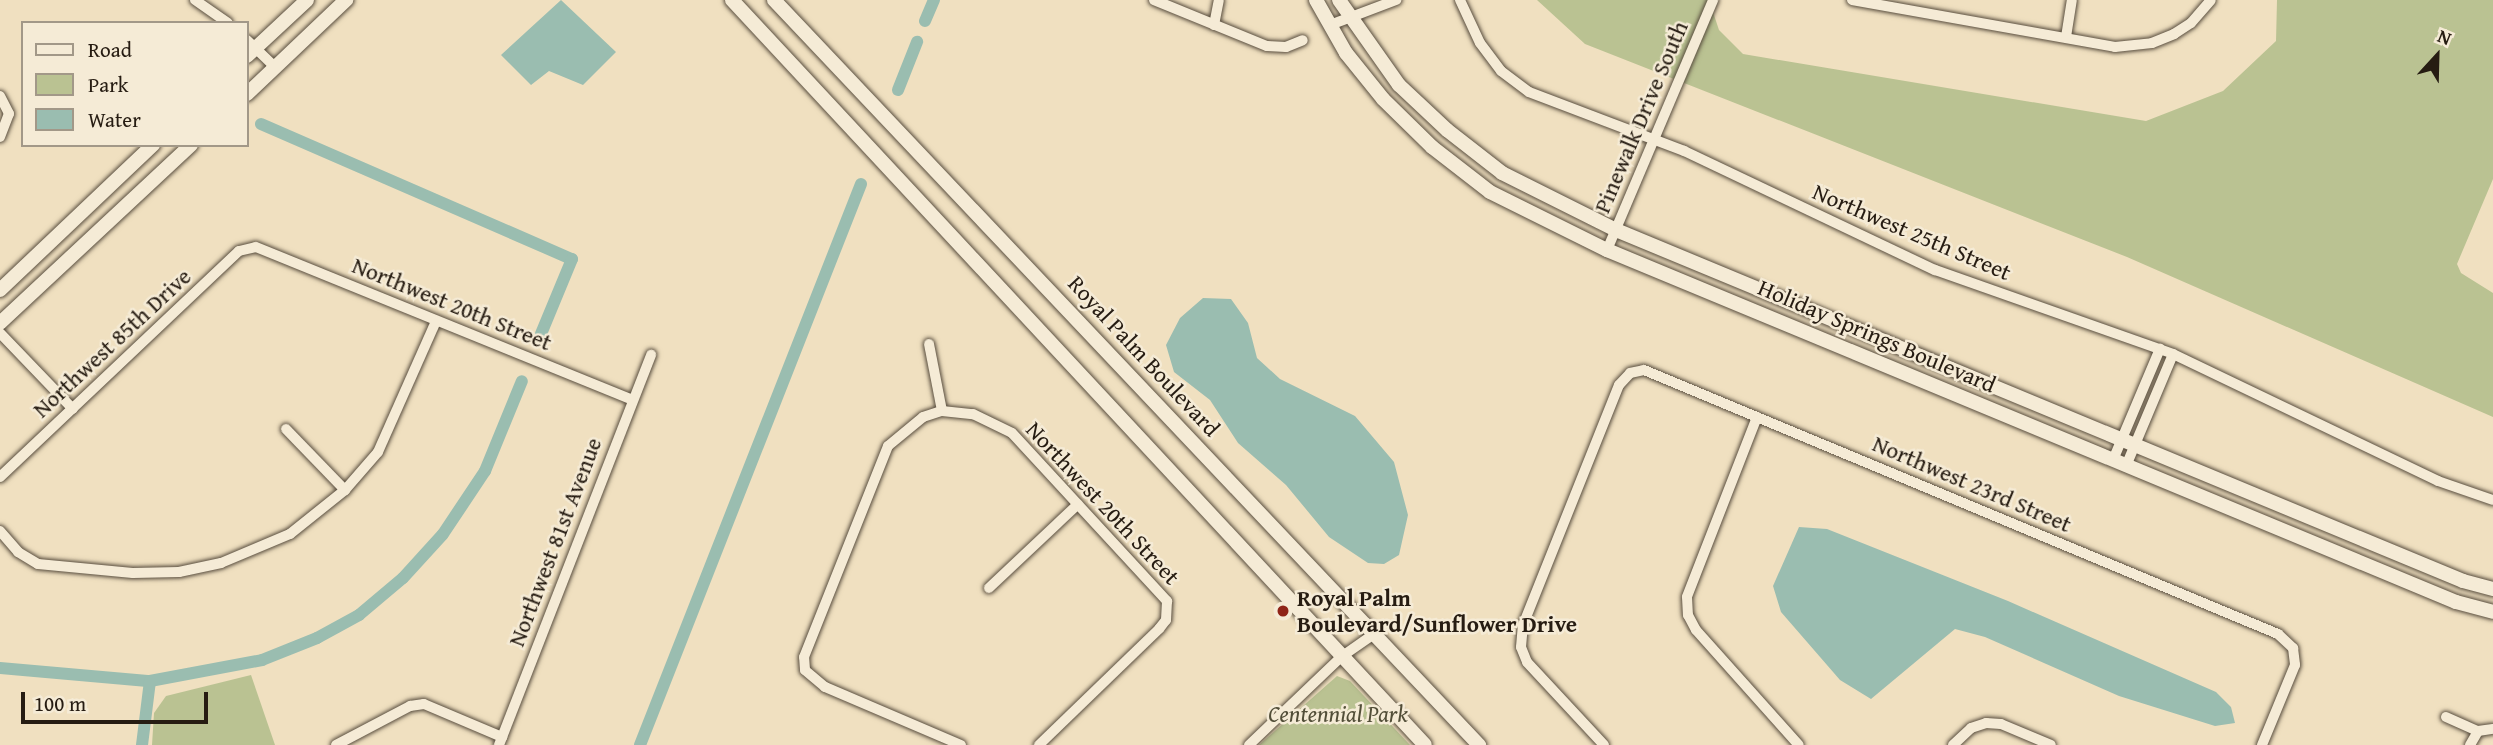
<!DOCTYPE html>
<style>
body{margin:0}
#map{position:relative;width:2493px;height:745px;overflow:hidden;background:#f0e0c0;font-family:"Gentium Book Plus",serif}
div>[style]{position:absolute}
.green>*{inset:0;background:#bac292}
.water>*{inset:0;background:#9abdb0}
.canal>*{height:12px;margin:-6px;padding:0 6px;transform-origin:6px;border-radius:6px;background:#9abdb0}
.roads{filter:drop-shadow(0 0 2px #584d3e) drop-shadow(0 0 2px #584d3e)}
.street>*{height:10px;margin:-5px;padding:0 5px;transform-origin:5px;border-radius:5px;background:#f5ebd6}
.secondary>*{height:14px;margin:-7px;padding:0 7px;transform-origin:7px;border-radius:7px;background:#f5ebd6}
.dots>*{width:19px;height:19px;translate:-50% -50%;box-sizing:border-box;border:4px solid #f5ebd6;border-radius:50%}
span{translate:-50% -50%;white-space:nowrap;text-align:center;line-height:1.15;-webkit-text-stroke:5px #f5ebd6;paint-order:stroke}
.street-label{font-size:23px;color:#261c12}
.poi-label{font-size:23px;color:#261c12;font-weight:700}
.left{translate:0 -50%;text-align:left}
.park-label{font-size:23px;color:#524e38;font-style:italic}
.legend{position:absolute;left:21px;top:21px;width:228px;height:126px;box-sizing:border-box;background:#f5ebd6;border:2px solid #a29888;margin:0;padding:9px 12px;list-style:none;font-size:21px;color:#261c12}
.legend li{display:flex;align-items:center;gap:14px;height:35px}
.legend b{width:35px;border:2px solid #a29888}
.north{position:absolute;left:2402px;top:21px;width:70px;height:70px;-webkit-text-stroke:5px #f5ebd6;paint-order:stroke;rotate:22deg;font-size:19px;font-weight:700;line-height:28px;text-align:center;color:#261c12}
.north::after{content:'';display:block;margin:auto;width:24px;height:32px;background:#261c12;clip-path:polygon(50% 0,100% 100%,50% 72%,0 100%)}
.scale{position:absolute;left:21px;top:692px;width:187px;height:32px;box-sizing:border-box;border:4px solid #261c12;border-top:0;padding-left:9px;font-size:21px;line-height:24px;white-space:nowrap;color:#261c12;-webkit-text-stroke:5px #f5ebd6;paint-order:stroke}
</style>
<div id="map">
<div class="green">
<div style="clip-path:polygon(1537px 0,1709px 0,1719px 30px,1743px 54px,2146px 121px,2223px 91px,2276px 41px,2277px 0,2493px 0,2493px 179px,2457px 264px,2461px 273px,2493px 293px,2493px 417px,2127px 257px,1585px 44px)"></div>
<div style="clip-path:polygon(251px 675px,275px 745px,152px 745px,154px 713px,166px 696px)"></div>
<div style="clip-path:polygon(1337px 676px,1350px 681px,1410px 745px,1259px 745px)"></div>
</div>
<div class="water">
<div style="clip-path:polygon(561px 0,616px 52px,583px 85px,549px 71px,531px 85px,501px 55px)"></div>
<div style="clip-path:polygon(1203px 298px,1231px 299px,1248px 323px,1257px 358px,1280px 379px,1355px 416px,1394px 462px,1408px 515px,1399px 555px,1384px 564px,1368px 563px,1329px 537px,1286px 485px,1238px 443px,1210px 400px,1174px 372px,1166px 345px,1180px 318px)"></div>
<div style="clip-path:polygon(1799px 527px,1827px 529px,2008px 601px,2216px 692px,2231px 707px,2235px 723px,2215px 726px,2119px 696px,1985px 637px,1955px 629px,1871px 699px,1840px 680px,1781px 612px,1773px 586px)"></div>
</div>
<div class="canal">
<div style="left:925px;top:21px;width:23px;rotate:-67deg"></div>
<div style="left:898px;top:90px;width:52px;rotate:-68.4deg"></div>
<div style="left:261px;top:124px;width:339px;rotate:23.5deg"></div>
<div style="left:572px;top:259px;width:81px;rotate:112.5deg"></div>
<div style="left:0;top:668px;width:151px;rotate:5deg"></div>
<div style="left:150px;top:681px;width:114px;rotate:-10.6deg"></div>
<div style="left:262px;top:660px;width:59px;rotate:-21.8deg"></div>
<div style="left:317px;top:638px;width:48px;rotate:-28.7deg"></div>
<div style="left:359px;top:615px;width:57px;rotate:-40.1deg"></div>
<div style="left:403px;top:578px;width:59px;rotate:-47.7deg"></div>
<div style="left:443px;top:534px;width:76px;rotate:-56.3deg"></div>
<div style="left:485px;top:471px;width:97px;rotate:-67.7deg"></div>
<div style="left:142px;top:745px;width:64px;rotate:-82.9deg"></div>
<div style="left:640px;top:745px;width:603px;rotate:-68.5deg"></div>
</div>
<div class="roads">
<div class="street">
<div style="left:195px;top:0;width:40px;rotate:34.9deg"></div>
<div style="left:1154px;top:0;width:122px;rotate:22.2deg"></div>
<div style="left:1267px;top:46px;width:19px;rotate:3deg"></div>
<div style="left:1286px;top:47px;width:18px;rotate:-22deg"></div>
<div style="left:1460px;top:0;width:47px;rotate:65.1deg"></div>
<div style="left:1480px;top:43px;width:35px;rotate:53deg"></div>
<div style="left:1501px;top:71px;width:35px;rotate:37deg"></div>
<div style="left:1529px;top:92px;width:166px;rotate:20.8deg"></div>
<div style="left:1684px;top:151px;width:278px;rotate:25.4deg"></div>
<div style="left:1935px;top:270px;width:252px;rotate:19.4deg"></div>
<div style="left:2173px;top:354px;width:294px;rotate:25.6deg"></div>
<div style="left:2438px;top:481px;width:58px;rotate:19.1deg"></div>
<div style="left:1852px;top:0;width:267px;rotate:10.1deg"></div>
<div style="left:2115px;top:47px;width:37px;rotate:-6deg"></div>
<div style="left:2152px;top:43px;width:24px;rotate:-22deg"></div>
<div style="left:2174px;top:34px;width:20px;rotate:-33deg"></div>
<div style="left:2191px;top:23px;width:30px;rotate:-49deg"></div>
<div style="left:1214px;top:25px;width:25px;rotate:-79deg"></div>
<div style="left:1330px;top:25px;width:71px;rotate:-20.7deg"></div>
<div style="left:2066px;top:37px;width:37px;rotate:-81deg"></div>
<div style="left:247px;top:40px;width:39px;rotate:44deg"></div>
<div style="left:0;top:96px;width:20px;rotate:63deg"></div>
<div style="left:0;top:137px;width:25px;rotate:-69deg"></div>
<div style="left:1607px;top:250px;width:272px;rotate:-67deg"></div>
<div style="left:0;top:333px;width:105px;rotate:46.2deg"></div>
<div style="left:929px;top:344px;width:68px;rotate:79deg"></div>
<div style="left:1757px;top:417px;width:193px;rotate:111.3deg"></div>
<div style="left:1687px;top:597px;width:18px;rotate:87deg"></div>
<div style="left:1688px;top:615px;width:17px;rotate:62deg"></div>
<div style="left:1696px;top:630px;width:154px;rotate:48.2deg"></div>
<div style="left:286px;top:429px;width:85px;rotate:46deg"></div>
<div style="left:2113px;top:460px;width:121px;rotate:-67.1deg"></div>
<div style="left:2126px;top:466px;width:121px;rotate:-67.2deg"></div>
<div style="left:0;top:477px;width:329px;rotate:-43.4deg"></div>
<div style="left:239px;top:251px;width:17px;rotate:-13deg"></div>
<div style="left:256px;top:247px;width:406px;rotate:22.1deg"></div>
<div style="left:0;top:531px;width:28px;rotate:49deg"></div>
<div style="left:18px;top:552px;width:23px;rotate:31deg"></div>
<div style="left:38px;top:564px;width:95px;rotate:5.4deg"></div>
<div style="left:133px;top:573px;width:46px;rotate:-1.2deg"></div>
<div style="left:179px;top:572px;width:43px;rotate:-12.1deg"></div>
<div style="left:221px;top:563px;width:75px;rotate:-22.8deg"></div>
<div style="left:290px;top:534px;width:70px;rotate:-38.7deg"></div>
<div style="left:345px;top:490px;width:50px;rotate:-49deg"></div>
<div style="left:378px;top:452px;width:143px;rotate:-66.1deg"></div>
<div style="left:989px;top:588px;width:122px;rotate:-43.3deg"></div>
<div style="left:2446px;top:717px;width:35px;rotate:24deg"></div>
<div style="left:2478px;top:731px;width:15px;rotate:-8deg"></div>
<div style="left:336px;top:745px;width:84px;rotate:-27.8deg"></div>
<div style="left:410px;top:706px;width:14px;rotate:-8deg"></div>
<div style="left:424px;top:704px;width:85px;rotate:22.9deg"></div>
<div style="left:499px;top:745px;width:419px;rotate:-68.7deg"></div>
<div style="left:961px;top:745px;width:148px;rotate:-156.9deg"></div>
<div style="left:825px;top:687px;width:26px;rotate:-140deg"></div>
<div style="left:805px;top:670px;width:13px;rotate:-94deg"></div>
<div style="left:804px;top:657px;width:227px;rotate:-68.3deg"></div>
<div style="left:888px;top:446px;width:45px;rotate:-39.6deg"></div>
<div style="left:923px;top:417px;width:20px;rotate:-18deg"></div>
<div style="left:942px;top:411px;width:31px;rotate:6deg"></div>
<div style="left:973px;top:414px;width:43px;rotate:26deg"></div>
<div style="left:1012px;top:433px;width:229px;rotate:47.3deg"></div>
<div style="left:1167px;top:601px;width:19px;rotate:93deg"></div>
<div style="left:1166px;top:620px;width:11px;rotate:128deg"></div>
<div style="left:1159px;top:629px;width:167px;rotate:136deg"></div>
<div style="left:1249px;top:745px;width:127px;rotate:-43.7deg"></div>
<div style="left:1341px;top:657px;width:40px;rotate:-34.9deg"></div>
<div style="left:1604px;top:745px;width:113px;rotate:-132.9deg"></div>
<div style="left:1527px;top:662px;width:16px;rotate:-112deg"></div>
<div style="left:1521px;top:647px;width:22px;rotate:-85deg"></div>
<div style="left:1523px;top:625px;width:258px;rotate:-68.2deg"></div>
<div style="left:1619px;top:385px;width:16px;rotate:-47deg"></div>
<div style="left:1630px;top:373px;width:14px;rotate:-12deg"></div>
<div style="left:1644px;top:370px;width:687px;rotate:22.61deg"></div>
<div style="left:2278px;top:634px;width:21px;rotate:43deg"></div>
<div style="left:2293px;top:648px;width:17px;rotate:83deg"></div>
<div style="left:2295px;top:665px;width:87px;rotate:112.4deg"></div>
<div style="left:1953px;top:745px;width:25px;rotate:-43deg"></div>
<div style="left:1971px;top:728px;width:16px;rotate:-18deg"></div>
<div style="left:1986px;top:723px;width:15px;rotate:4deg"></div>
<div style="left:2001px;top:724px;width:54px;rotate:22.8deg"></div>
<div style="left:2470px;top:745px;width:16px;rotate:-60deg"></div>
</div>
<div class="secondary">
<div style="left:732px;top:0;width:1017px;rotate:47.07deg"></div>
<div style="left:774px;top:0;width:1026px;rotate:46.58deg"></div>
<div style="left:1316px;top:0;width:61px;rotate:60.5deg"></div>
<div style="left:1346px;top:53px;width:59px;rotate:51.2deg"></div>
<div style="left:1383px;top:99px;width:69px;rotate:44.4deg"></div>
<div style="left:1432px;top:147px;width:73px;rotate:37.8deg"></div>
<div style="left:1490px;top:192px;width:131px;rotate:26.4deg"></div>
<div style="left:1607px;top:250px;width:919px;rotate:22.52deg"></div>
<div style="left:2456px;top:602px;width:38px;rotate:15deg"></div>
<div style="left:1339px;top:0;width:104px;rotate:54.8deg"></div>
<div style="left:1399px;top:85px;width:66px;rotate:43.2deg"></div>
<div style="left:1447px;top:130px;width:70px;rotate:38deg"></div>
<div style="left:1502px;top:173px;width:127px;rotate:26.6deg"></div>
<div style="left:1616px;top:230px;width:917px;rotate:22.51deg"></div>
<div style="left:2463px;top:581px;width:31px;rotate:15deg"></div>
<div style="left:247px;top:56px;width:82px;rotate:-43deg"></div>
<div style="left:247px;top:94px;width:137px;rotate:-43.5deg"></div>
<div style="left:0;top:290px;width:211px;rotate:-43.5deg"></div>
<div style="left:0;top:323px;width:261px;rotate:-43deg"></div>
</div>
</div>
<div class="dots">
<div style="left:1283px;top:611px;background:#8f2418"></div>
</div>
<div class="street-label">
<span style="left:1641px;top:117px;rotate:-67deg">Pinewalk Drive South</span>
<span style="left:1912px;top:232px;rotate:23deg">Northwest 25th Street</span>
<span style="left:452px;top:304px;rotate:22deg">Northwest 20th Street</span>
<span style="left:1877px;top:336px;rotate:23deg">Holiday Springs Boulevard</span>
<span style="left:112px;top:343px;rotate:-43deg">Northwest 85th Drive</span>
<span style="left:1144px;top:356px;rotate:47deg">Royal Palm Boulevard</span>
<span style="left:1972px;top:484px;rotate:23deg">Northwest 23rd Street</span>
<span style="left:1103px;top:503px;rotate:47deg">Northwest 20th Street</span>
<span style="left:555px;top:542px;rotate:-69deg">Northwest 81st Avenue</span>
</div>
<div class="poi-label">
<span class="left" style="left:1297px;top:611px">Royal Palm<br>Boulevard/Sunflower Drive</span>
</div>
<div class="park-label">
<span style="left:1338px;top:714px">Centennial Park</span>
</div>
<ul class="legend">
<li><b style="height:9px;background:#f5ebd6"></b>Road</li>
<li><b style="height:19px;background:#bac292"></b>Park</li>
<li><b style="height:19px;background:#9abdb0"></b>Water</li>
</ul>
<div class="north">N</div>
<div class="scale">100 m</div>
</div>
